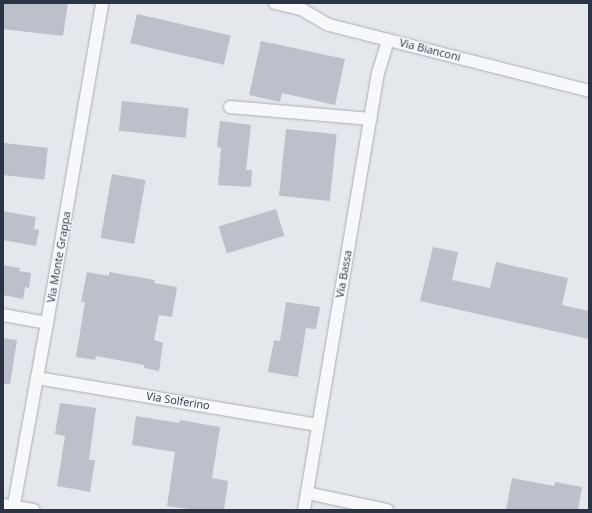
<!DOCTYPE html>
<style>
body{margin:0}
#map{position:relative;width:592px;height:513px;overflow:hidden;background:#e4e7ec;font-family:"Open Sans",sans-serif}
div>[style]{position:absolute}
.building>*{inset:0;background:#bbc0ca;transform-origin:0 0}
.roads{filter:drop-shadow(0 0 1px #a9aeb7) drop-shadow(0 0 1px #a9aeb7)}
.street>*{height:12px;margin:-6px;padding:0 6px;transform-origin:6px;border-radius:6px;background:#f7f8fa}
span{translate:-50% -50%;white-space:nowrap;text-align:center;line-height:1.15;-webkit-text-stroke:3px #f4f6f9;paint-order:stroke}
.street-label{font-size:11px;color:#2b3445}
.frame{position:absolute;inset:0;border:4px solid #2b3445;pointer-events:none}
</style>
<div id="map">
<div class="building">
<div style="clip-path:polygon(3px 3px,68px 3px,63px 36px,3px 29px)"></div>
<div style="left:137px;top:14px;width:96px;height:30px;rotate:13deg"></div>
<div style="clip-path:polygon(261px 41px,345px 59px,335px 105px,282px 93px,280px 102px,249px 95px)"></div>
<div style="left:122px;top:101px;width:67px;height:30px;rotate:6deg"></div>
<div style="clip-path:polygon(220px 121px,251px 125px,246px 170px,252px 170px,251px 187px,218px 185px,221px 148px,217px 147px)"></div>
<div style="left:286px;top:129px;width:51px;height:67px;rotate:6deg"></div>
<div style="left:3px;top:143px;width:45px;height:32px;rotate:6deg"></div>
<div style="left:112px;top:174px;width:34px;height:65px;rotate:10deg"></div>
<div style="left:276px;top:209px;width:28px;height:60px;rotate:73deg"></div>
<div style="clip-path:polygon(3px 211px,36px 217px,34px 229px,39px 230px,36px 246px,3px 240px)"></div>
<div style="clip-path:polygon(433px 247px,458px 252px,452px 280px,490px 288px,496px 262px,568px 278px,562px 305px,589px 311px,589px 339px,420px 301px)"></div>
<div style="clip-path:polygon(3px 265px,20px 268px,19px 271px,31px 273px,29px 288px,25px 287px,23px 299px,3px 295px)"></div>
<div style="clip-path:polygon(87px 272px,109px 276px,109px 272px,155px 280px,154px 283px,177px 287px,172px 317px,159px 315px,154px 340px,163px 343px,159px 371px,144px 368px,144px 365px,96px 356px,95px 360px,76px 357px,85px 302px,81px 302px)"></div>
<div style="clip-path:polygon(286px 302px,320px 307px,316px 329px,306px 328px,298px 377px,268px 372px,274px 340px,280px 341px)"></div>
<div style="clip-path:polygon(3px 338px,17px 340px,10px 384px,3px 384px)"></div>
<div style="clip-path:polygon(60px 403px,96px 408px,89px 460px,95px 460px,90px 492px,57px 486px,65px 436px,55px 434px)"></div>
<div style="clip-path:polygon(136px 416px,179px 423px,180px 420px,220px 427px,212px 478px,228px 481px,224px 510px,196px 510px,167px 506px,175px 452px,132px 445px)"></div>
<div style="clip-path:polygon(512px 478px,554px 486px,555px 482px,582px 487px,578px 510px,506px 510px)"></div>
</div>
<div class="roads">
<div class="street">
<div style="left:275px;top:3px;width:27px;rotate:13deg"></div>
<div style="left:301px;top:9px;width:32px;rotate:30deg"></div>
<div style="left:329px;top:25px;width:268px;rotate:14.2deg"></div>
<div style="left:230px;top:107px;width:141px;rotate:4.9deg"></div>
<div style="left:3px;top:315px;width:45px;rotate:10.3deg"></div>
<div style="left:37px;top:378px;width:285px;rotate:9.5deg"></div>
<div style="left:307px;top:493px;width:82px;rotate:12deg"></div>
<div style="left:3px;top:505px;width:31px;rotate:9deg"></div>
<div style="left:13px;top:510px;width:190px;rotate:-79.7deg"></div>
<div style="left:47px;top:323px;width:325px;rotate:-80.2deg"></div>
<div style="left:304px;top:510px;width:443px;rotate:-80.4deg"></div>
<div style="left:378px;top:73px;width:34px;rotate:-73deg"></div>
</div>
</div>
<div class="street-label">
<span style="left:430px;top:50px;rotate:14deg">Via Bianconi</span>
<span style="left:59px;top:257px;rotate:-80deg">Via Monte Grappa</span>
<span style="left:344px;top:274px;rotate:-80deg">Via Bassa</span>
<span style="left:178px;top:401px;rotate:9deg">Via Solferino</span>
</div>
<div class="frame"></div>
</div>
